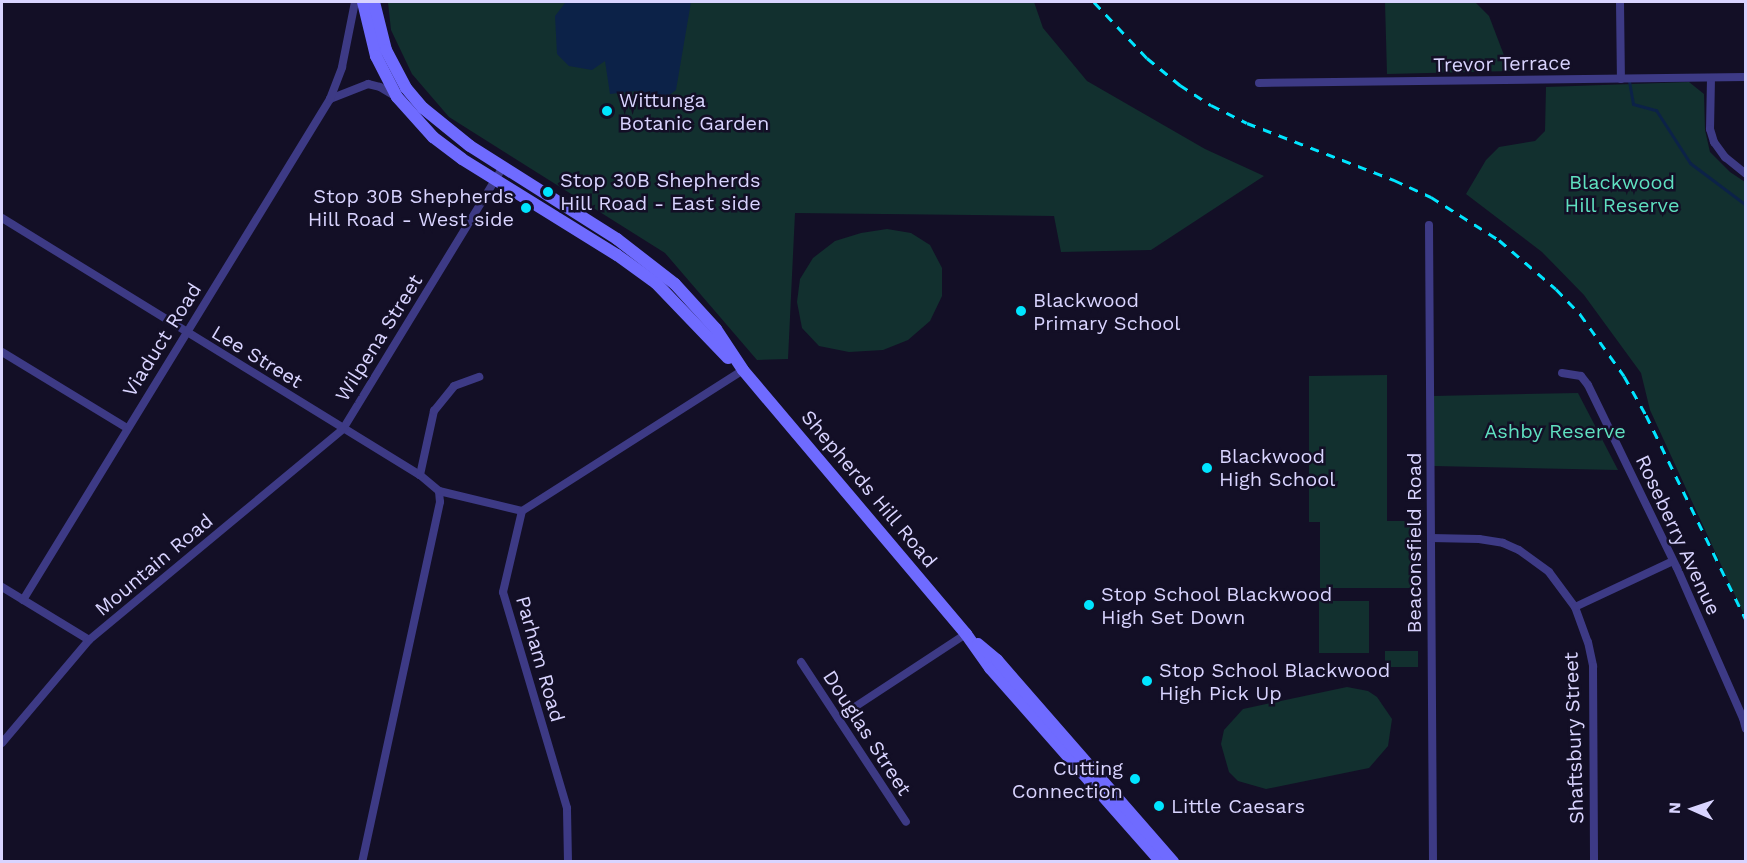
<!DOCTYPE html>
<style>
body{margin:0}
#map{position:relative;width:1747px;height:863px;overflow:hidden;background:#130f26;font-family:"Work Sans",sans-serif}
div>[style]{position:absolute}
.green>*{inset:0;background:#12302f;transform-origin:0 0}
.water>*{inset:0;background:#0c2248}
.stream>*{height:3px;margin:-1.5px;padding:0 1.5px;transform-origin:1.5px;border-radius:1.5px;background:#0c2248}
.street>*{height:8px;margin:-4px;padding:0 4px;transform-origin:4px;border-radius:4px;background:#3d3a85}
.secondary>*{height:12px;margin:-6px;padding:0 6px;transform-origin:6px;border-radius:6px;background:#6f6bff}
.rail>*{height:3px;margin-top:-1.5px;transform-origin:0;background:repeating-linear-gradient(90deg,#00e5ff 0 9px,transparent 0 17px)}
.dots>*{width:16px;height:16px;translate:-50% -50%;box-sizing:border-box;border:3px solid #130f26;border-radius:50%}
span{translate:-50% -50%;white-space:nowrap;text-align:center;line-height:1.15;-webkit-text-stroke:5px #130f26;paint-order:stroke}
.street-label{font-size:20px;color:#d9d4ff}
.poi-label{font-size:20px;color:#d9d4ff}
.left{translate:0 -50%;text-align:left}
.right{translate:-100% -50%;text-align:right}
.park-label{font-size:20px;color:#5fe0c0}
.frame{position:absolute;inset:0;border:3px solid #d9d4ff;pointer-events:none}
.north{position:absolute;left:1663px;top:779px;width:60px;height:60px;-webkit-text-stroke:4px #130f26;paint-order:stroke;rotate:273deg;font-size:16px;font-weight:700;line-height:24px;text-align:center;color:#d9d4ff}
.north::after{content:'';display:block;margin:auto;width:21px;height:27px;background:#d9d4ff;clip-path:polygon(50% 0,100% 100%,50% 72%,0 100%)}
</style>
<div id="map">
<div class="green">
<div style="clip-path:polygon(388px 2px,1034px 2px,1043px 28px,1087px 81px,1205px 149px,1264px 176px,1151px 250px,1061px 252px,1054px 216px,795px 213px,788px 359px,757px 360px,665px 253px,449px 117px,412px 74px,391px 30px)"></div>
<div style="clip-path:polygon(1385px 2px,1475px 2px,1489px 16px,1510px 71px,1387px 74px)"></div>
<div style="clip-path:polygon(1689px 82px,1704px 94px,1705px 130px,1710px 152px,1730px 172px,1745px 182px,1745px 617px,1650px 410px,1641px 373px,1584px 295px,1542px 252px,1466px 194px,1486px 160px,1499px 147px,1535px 141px,1545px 131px,1546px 87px)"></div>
<div style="clip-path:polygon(887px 229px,911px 233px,930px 245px,942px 268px,942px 296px,930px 321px,908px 340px,883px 350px,849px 352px,819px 346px,802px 328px,797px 302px,800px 279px,813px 258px,835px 241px,861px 233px)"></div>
<div style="clip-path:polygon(1387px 375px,1387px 521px,1418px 521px,1419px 588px,1320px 588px,1320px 522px,1309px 522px,1309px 376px)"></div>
<div style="clip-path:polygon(1578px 393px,1618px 470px,1434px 466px,1433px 396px)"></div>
<div style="left:1369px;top:601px;width:52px;height:50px;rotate:90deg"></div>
<div style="left:1385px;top:651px;width:33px;height:16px"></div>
<div style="clip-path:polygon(1347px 687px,1368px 691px,1377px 697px,1392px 719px,1388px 746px,1369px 768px,1266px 789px,1238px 781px,1229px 772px,1221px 744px,1224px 730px,1243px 709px)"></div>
</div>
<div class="water">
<div style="clip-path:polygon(566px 2px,691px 2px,676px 90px,668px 96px,654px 99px,637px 91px,610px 94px,605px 61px,592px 70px,569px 66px,557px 54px,555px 16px)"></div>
</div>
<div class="stream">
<div style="left:1629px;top:81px;width:23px;rotate:80deg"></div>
<div style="left:1633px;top:104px;width:24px;rotate:15deg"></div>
<div style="left:1656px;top:110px;width:63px;rotate:57.3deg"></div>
<div style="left:1690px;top:163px;width:70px;rotate:36.9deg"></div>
</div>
<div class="street">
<div style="left:1620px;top:2px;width:77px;rotate:89.3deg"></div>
<div style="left:1711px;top:78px;width:51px;rotate:91.1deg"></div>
<div style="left:1710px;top:129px;width:14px;rotate:73deg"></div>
<div style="left:1714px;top:142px;width:19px;rotate:54deg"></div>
<div style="left:1725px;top:157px;width:27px;rotate:39deg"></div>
<div style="left:1259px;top:83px;width:487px;rotate:-0.7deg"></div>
<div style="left:330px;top:99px;width:41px;rotate:-21.5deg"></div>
<div style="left:368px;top:84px;width:12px;rotate:14deg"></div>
<div style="left:380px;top:87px;width:17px;rotate:31deg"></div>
<div style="left:2px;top:218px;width:491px;rotate:31.6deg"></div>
<div style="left:420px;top:475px;width:25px;rotate:40deg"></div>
<div style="left:439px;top:491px;width:11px;rotate:85deg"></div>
<div style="left:440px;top:502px;width:368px;rotate:102.2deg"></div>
<div style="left:1429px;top:225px;width:637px;rotate:89.64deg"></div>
<div style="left:2px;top:352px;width:146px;rotate:31.3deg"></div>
<div style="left:1562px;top:373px;width:19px;rotate:9deg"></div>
<div style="left:1581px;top:376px;width:11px;rotate:52deg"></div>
<div style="left:1588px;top:385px;width:203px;rotate:64.1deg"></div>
<div style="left:1677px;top:568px;width:164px;rotate:66.3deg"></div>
<div style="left:1743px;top:718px;width:11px;rotate:75deg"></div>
<div style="left:420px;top:475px;width:66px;rotate:-77.7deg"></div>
<div style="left:434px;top:411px;width:32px;rotate:-51deg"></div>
<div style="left:454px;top:386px;width:27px;rotate:-20deg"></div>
<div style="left:439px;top:491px;width:85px;rotate:13.5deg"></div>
<div style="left:1431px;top:538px;width:48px;rotate:1.2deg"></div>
<div style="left:1479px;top:539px;width:24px;rotate:9deg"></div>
<div style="left:1503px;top:543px;width:17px;rotate:24deg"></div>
<div style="left:1519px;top:550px;width:37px;rotate:36deg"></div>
<div style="left:1549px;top:572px;width:44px;rotate:53.4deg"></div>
<div style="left:1575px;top:607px;width:37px;rotate:70deg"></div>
<div style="left:1588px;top:642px;width:25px;rotate:78deg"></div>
<div style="left:1593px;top:666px;width:196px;rotate:89.7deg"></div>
<div style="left:2px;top:587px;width:102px;rotate:31.3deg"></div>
<div style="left:23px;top:600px;width:588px;rotate:-58.5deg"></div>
<div style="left:330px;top:99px;width:34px;rotate:-69deg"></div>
<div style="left:342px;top:67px;width:66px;rotate:-78.7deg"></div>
<div style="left:1575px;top:607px;width:108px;rotate:-25.1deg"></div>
<div style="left:801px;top:662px;width:191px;rotate:56.7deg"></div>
<div style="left:838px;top:718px;width:153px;rotate:-33.3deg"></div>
<div style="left:2px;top:743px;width:135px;rotate:-49.8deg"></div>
<div style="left:89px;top:640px;width:330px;rotate:-39.7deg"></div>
<div style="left:343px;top:429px;width:307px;rotate:-58.6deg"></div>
<div style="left:568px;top:862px;width:54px;rotate:-91.1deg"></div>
<div style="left:567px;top:808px;width:225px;rotate:-106.5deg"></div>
<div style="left:503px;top:592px;width:83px;rotate:-76.8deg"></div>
<div style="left:522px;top:511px;width:262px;rotate:-32.5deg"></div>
</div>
<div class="secondary">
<div style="left:363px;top:2px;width:56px;rotate:76.5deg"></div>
<div style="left:376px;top:56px;width:46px;rotate:62.9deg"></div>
<div style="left:397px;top:97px;width:54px;rotate:48deg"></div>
<div style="left:433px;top:137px;width:36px;rotate:37deg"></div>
<div style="left:462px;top:159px;width:182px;rotate:31.8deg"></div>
<div style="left:617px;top:255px;width:48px;rotate:35.7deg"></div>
<div style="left:656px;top:283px;width:104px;rotate:46.2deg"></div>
<div style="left:374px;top:2px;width:49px;rotate:76deg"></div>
<div style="left:386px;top:50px;width:43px;rotate:62.2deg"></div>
<div style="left:406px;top:88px;width:26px;rotate:50deg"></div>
<div style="left:423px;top:108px;width:60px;rotate:39deg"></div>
<div style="left:470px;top:146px;width:174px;rotate:32.3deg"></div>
<div style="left:617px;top:239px;width:73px;rotate:37.8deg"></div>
<div style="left:675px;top:284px;width:61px;rotate:47.7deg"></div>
<div style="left:716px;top:329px;width:49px;rotate:56.6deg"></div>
<div style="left:743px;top:370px;width:346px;rotate:49.8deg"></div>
<div style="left:966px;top:634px;width:42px;rotate:54.8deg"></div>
<div style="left:990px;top:668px;width:259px;rotate:48.6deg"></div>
<div style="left:978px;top:644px;width:25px;rotate:40deg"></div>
<div style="left:997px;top:660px;width:268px;rotate:48.9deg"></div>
</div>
<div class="rail">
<div style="left:1094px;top:2px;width:77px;rotate:46.6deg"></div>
<div style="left:1147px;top:58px;width:43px;rotate:39.3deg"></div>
<div style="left:1180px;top:85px;width:37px;rotate:33deg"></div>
<div style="left:1211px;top:105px;width:40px;rotate:26.6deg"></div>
<div style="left:1247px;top:123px;width:158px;rotate:21.2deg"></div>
<div style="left:1394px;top:180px;width:41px;rotate:24.7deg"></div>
<div style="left:1431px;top:197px;width:80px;rotate:32.3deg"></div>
<div style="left:1499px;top:240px;width:75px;rotate:40.7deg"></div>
<div style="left:1556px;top:289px;width:35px;rotate:46deg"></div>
<div style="left:1580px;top:314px;width:76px;rotate:54.6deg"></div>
<div style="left:1624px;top:376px;width:45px;rotate:60.6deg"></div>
<div style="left:1646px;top:415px;width:228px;rotate:64deg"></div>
</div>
<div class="dots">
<div style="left:607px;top:111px;background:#00e5ff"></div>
<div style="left:548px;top:192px;background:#00e5ff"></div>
<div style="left:526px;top:208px;background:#00e5ff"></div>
<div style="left:1021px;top:311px;background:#00e5ff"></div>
<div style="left:1207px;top:468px;background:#00e5ff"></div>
<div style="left:1089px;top:605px;background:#00e5ff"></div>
<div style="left:1147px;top:681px;background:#00e5ff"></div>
<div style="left:1135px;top:779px;background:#00e5ff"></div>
<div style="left:1159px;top:806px;background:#00e5ff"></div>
</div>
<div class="street-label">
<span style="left:1502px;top:64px;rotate:-1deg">Trevor Terrace</span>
<span style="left:379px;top:338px;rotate:-58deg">Wilpena Street</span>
<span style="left:162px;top:340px;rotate:-58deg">Viaduct Road</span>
<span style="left:257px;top:357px;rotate:31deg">Lee Street</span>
<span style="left:869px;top:489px;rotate:50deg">Shepherds Hill Road</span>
<span style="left:1678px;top:535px;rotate:65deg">Roseberry Avenue</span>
<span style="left:1414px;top:543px;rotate:-90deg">Beaconsfield Road</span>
<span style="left:154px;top:565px;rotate:-40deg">Mountain Road</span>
<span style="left:540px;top:659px;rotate:74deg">Parham Road</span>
<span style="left:867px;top:733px;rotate:57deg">Douglas Street</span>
<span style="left:1574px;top:738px;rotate:-92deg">Shaftsbury Street</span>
</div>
<div class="poi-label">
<span class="left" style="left:619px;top:112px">Wittunga<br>Botanic Garden</span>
<span class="left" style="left:560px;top:192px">Stop 30B Shepherds<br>Hill Road - East side</span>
<span class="right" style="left:514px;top:208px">Stop 30B Shepherds<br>Hill Road - West side</span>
<span class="left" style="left:1033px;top:312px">Blackwood<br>Primary School</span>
<span class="left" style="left:1219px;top:468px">Blackwood<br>High School</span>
<span class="left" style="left:1101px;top:606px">Stop School Blackwood<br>High Set Down</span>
<span class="left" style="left:1159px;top:682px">Stop School Blackwood<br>High Pick Up</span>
<span class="right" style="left:1123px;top:780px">Cutting<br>Connection</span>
<span class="left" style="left:1171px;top:806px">Little Caesars</span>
</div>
<div class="park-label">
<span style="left:1622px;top:194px">Blackwood<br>Hill Reserve</span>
<span style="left:1555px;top:431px">Ashby Reserve</span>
</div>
<div class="frame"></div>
<div class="north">N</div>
</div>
